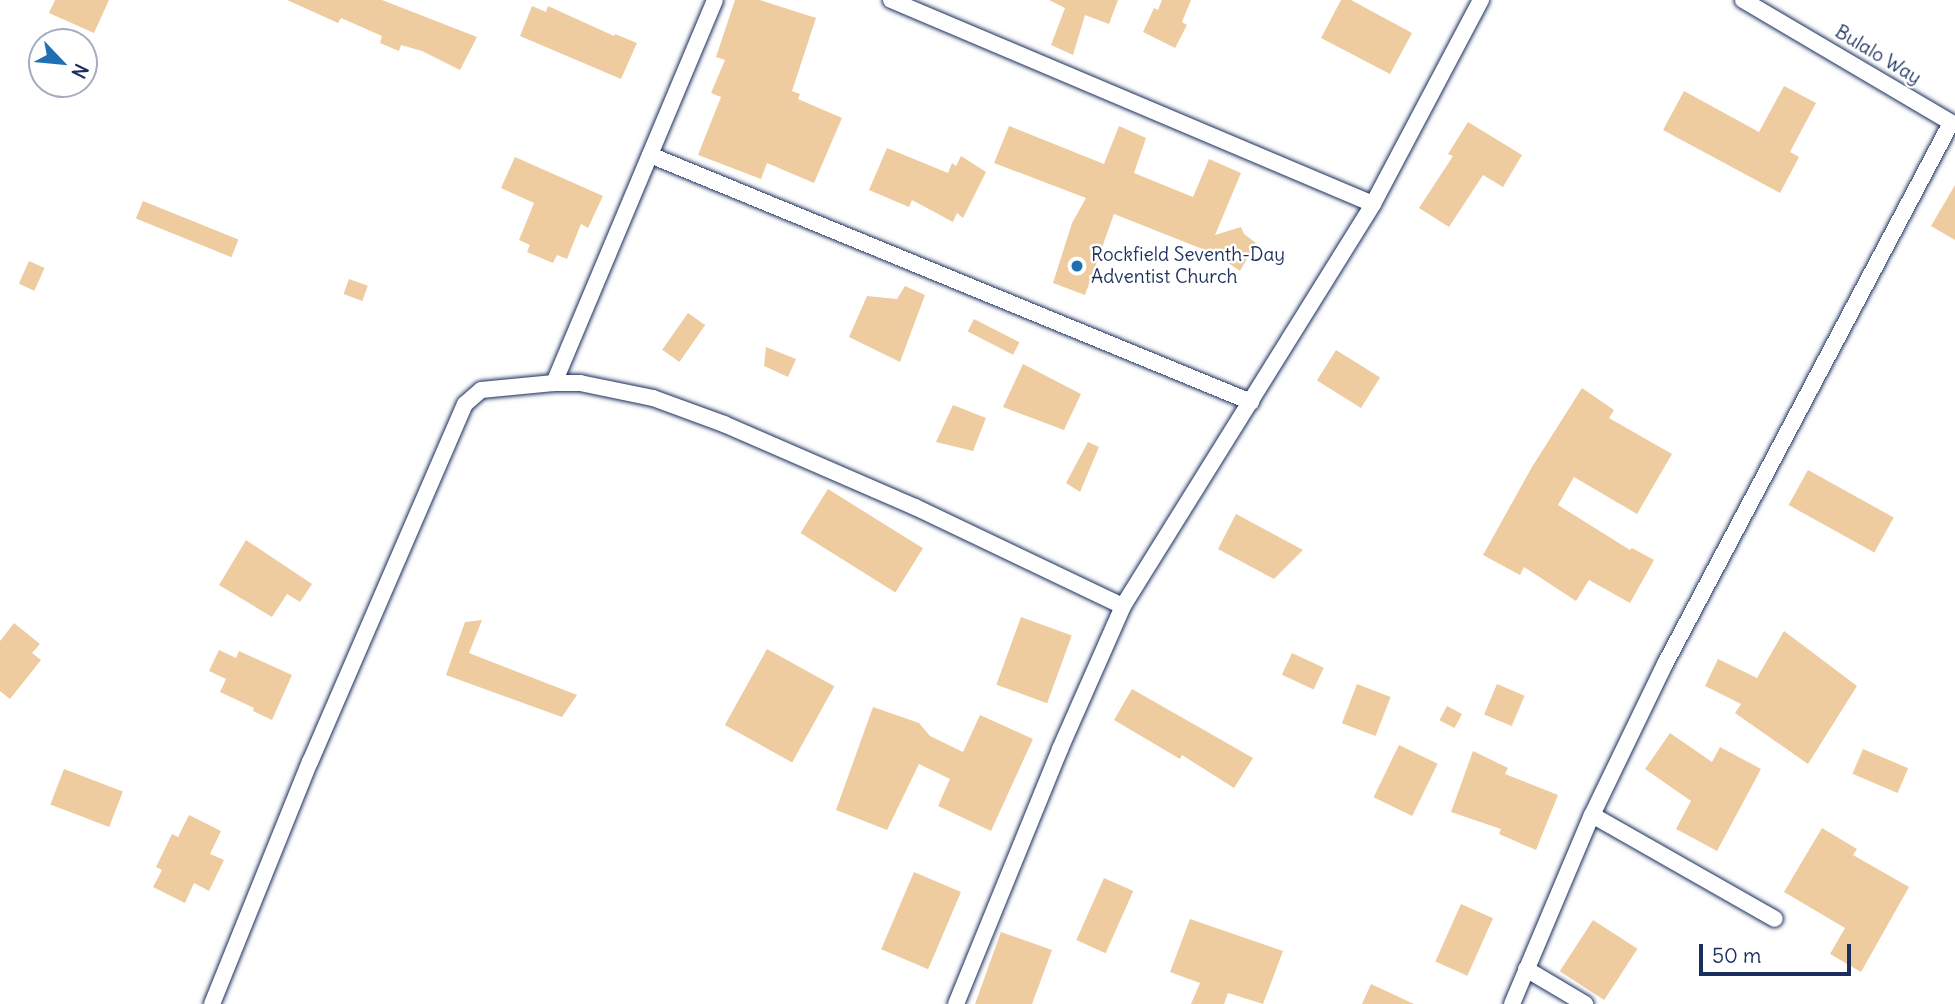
<!DOCTYPE html>
<style>
body{margin:0}
#map{position:relative;width:1955px;height:1004px;overflow:hidden;background:#fff;font-family:Delius,sans-serif}
div>[style]{position:absolute}
.building>*{inset:0;background:#eecc9f;transform-origin:0 0}
.roads{filter:drop-shadow(0 0 2px #1b2f5e) drop-shadow(0 0 2px #1b2f5e)}
.street>*{height:16px;margin:-8px;padding:0 8px;transform-origin:8px;border-radius:8px;background:#fff}
.dots>*{width:19px;height:19px;translate:-50% -50%;box-sizing:border-box;border:4px solid #fff;border-radius:50%}
span{translate:-50% -50%;white-space:nowrap;text-align:center;line-height:1.15;-webkit-text-stroke:5px #fff;paint-order:stroke}
.street-label{font-size:19px;color:#1b2f5e}
.poi-label{font-size:19px;color:#1b2f5e}
.left{translate:0 -50%;text-align:left}
.north{position:absolute;left:28px;top:28px;width:70px;height:70px;box-sizing:border-box;background:#fff;border:2px solid #a4acbf;border-radius:50%;rotate:116deg;font-size:19px;font-weight:700;line-height:28px;text-align:center;color:#1b2f5e}
.north::after{content:'';display:block;margin:auto;width:24px;height:32px;background:#1f6fb2;clip-path:polygon(50% 0,100% 100%,50% 72%,0 100%)}
.scale{position:absolute;left:1699px;top:944px;width:152px;height:32px;box-sizing:border-box;border:4px solid #1b2f5e;border-top:0;padding-left:9px;font-size:21px;line-height:24px;white-space:nowrap;color:#1b2f5e;-webkit-text-stroke:5px #fff;paint-order:stroke}
</style>
<div id="map">
<div class="building">
<div style="clip-path:polygon(55px 0,109px 0,94px 33px,49px 13px)"></div>
<div style="clip-path:polygon(287px 0,382px 0,477px 37px,460px 70px,422px 51px,401px 45px,399px 51px,380px 43px,382px 36px,341px 18px,338px 23px)"></div>
<div style="clip-path:polygon(735px 0,760px 0,816px 18px,792px 91px,800px 94px,798px 99px,842px 118px,814px 183px,767px 163px,761px 179px,698px 155px,721px 97px,711px 93px,725px 60px,716px 57px)"></div>
<div style="clip-path:polygon(1049px 0,1118px 0,1109px 24px,1085px 15px,1073px 55px,1051px 45px,1065px 8px)"></div>
<div style="clip-path:polygon(1162px 0,1191px 0,1182px 22px,1187px 25px,1175px 48px,1143px 32px,1154px 8px,1158px 10px)"></div>
<div style="clip-path:polygon(1341px 0,1351px 0,1412px 33px,1390px 74px,1321px 38px)"></div>
<div style="clip-path:polygon(532px 6px,546px 12px,548px 6px,614px 36px,615px 34px,637px 43px,621px 79px,520px 36px)"></div>
<div style="clip-path:polygon(1784px 86px,1816px 103px,1790px 152px,1799px 157px,1780px 193px,1663px 130px,1684px 91px,1759px 132px)"></div>
<div style="clip-path:polygon(1468px 122px,1522px 155px,1503px 187px,1483px 175px,1449px 227px,1419px 208px,1453px 156px,1448px 154px)"></div>
<div style="clip-path:polygon(1009px 126px,1104px 164px,1119px 126px,1146px 138px,1134px 173px,1193px 197px,1209px 159px,1241px 173px,1215px 235px,1241px 227px,1244px 234px,1256px 243px,1240px 271px,1215px 254px,1114px 214px,1085px 295px,1053px 283px,1072px 223px,1086px 198px,994px 163px)"></div>
<div style="clip-path:polygon(887px 148px,948px 173px,952px 163px,956px 166px,961px 156px,986px 172px,963px 218px,957px 213px,953px 222px,912px 200px,909px 207px,869px 190px)"></div>
<div style="clip-path:polygon(515px 157px,603px 196px,588px 228px,581px 224px,567px 259px,557px 255px,553px 263px,527px 252px,530px 245px,519px 240px,534px 203px,501px 188px)"></div>
<div style="clip-path:polygon(1955px 185px,1955px 240px,1931px 226px)"></div>
<div style="left:143px;top:201px;width:103px;height:19px;rotate:22deg"></div>
<div style="left:29px;top:261px;width:17px;height:25px;rotate:24deg"></div>
<div style="left:349px;top:279px;width:20px;height:16px;rotate:20deg"></div>
<div style="clip-path:polygon(905px 286px,925px 295px,900px 362px,849px 337px,867px 296px,897px 299px)"></div>
<div style="left:688px;top:313px;width:21px;height:45px;rotate:35deg"></div>
<div style="left:974px;top:319px;width:51px;height:14px;rotate:27deg"></div>
<div style="clip-path:polygon(766px 347px,796px 359px,788px 377px,764px 366px)"></div>
<div style="left:1336px;top:350px;width:52px;height:36px;rotate:32deg"></div>
<div style="clip-path:polygon(1023px 364px,1081px 394px,1064px 430px,1003px 407px)"></div>
<div style="clip-path:polygon(1582px 388px,1614px 410px,1609px 418px,1672px 454px,1637px 514px,1574px 477px,1558px 505px,1630px 550px,1632px 548px,1654px 560px,1630px 603px,1589px 580px,1576px 601px,1524px 567px,1520px 575px,1483px 555px,1532px 467px)"></div>
<div style="clip-path:polygon(953px 405px,986px 418px,973px 451px,936px 442px)"></div>
<div style="clip-path:polygon(1088px 442px,1099px 447px,1080px 492px,1066px 483px)"></div>
<div style="left:1808px;top:470px;width:98px;height:40px;rotate:29deg"></div>
<div style="left:828px;top:489px;width:112px;height:52px;rotate:32deg"></div>
<div style="clip-path:polygon(1236px 514px,1303px 550px,1274px 579px,1218px 549px)"></div>
<div style="clip-path:polygon(246px 540px,312px 584px,300px 602px,287px 594px,272px 617px,219px 585px)"></div>
<div style="left:1021px;top:617px;width:54px;height:72px;rotate:20deg"></div>
<div style="clip-path:polygon(482px 620px,469px 653px,577px 695px,562px 717px,446px 675px,465px 622px)"></div>
<div style="clip-path:polygon(14px 623px,40px 644px,32px 653px,41px 660px,10px 699px,0 691px,0 641px)"></div>
<div style="clip-path:polygon(1784px 631px,1857px 686px,1808px 764px,1735px 713px,1741px 704px,1705px 686px,1718px 659px,1757px 678px)"></div>
<div style="left:767px;top:649px;width:77px;height:87px;rotate:29deg"></div>
<div style="clip-path:polygon(219px 650px,236px 658px,239px 651px,292px 675px,272px 720px,253px 711px,254px 708px,220px 692px,226px 679px,209px 671px)"></div>
<div style="left:1292px;top:653px;width:35px;height:24px;rotate:25deg"></div>
<div style="left:1357px;top:684px;width:36px;height:42px;rotate:21deg"></div>
<div style="left:1497px;top:684px;width:30px;height:33px;rotate:23deg"></div>
<div style="clip-path:polygon(1132px 689px,1253px 758px,1234px 788px,1182px 755px,1180px 759px,1114px 720px)"></div>
<div style="left:1447px;top:706px;width:17px;height:16px;rotate:28deg"></div>
<div style="clip-path:polygon(873px 707px,919px 723px,930px 736px,963px 752px,980px 715px,1033px 739px,991px 831px,938px 806px,950px 779px,919px 764px,887px 830px,836px 810px)"></div>
<div style="clip-path:polygon(1670px 733px,1712px 762px,1720px 747px,1761px 769px,1717px 851px,1676px 829px,1691px 801px,1645px 769px)"></div>
<div style="left:1399px;top:745px;width:43px;height:58px;rotate:26deg"></div>
<div style="left:1863px;top:749px;width:49px;height:27px;rotate:23deg"></div>
<div style="clip-path:polygon(1473px 751px,1508px 768px,1505px 774px,1558px 795px,1536px 850px,1499px 834px,1501px 829px,1451px 812px)"></div>
<div style="left:64px;top:769px;width:63px;height:38px;rotate:21deg"></div>
<div style="clip-path:polygon(189px 815px,221px 831px,210px 854px,224px 860px,209px 891px,194px 883px,185px 903px,153px 887px,162px 870px,156px 867px,172px 834px,178px 837px)"></div>
<div style="clip-path:polygon(1822px 828px,1857px 849px,1853px 855px,1909px 887px,1861px 972px,1830px 954px,1845px 928px,1784px 892px)"></div>
<div style="left:914px;top:872px;width:51px;height:84px;rotate:23deg"></div>
<div style="left:1104px;top:878px;width:32px;height:68px;rotate:24deg"></div>
<div style="left:1461px;top:904px;width:35px;height:63px;rotate:24deg"></div>
<div style="clip-path:polygon(1190px 919px,1283px 951px,1263px 1004px,1228px 993px,1224px 1004px,1191px 1004px,1200px 983px,1170px 972px)"></div>
<div style="left:1593px;top:920px;width:53px;height:61px;rotate:33deg"></div>
<div style="clip-path:polygon(1001px 932px,1052px 950px,1032px 1004px,975px 1004px)"></div>
<div style="clip-path:polygon(1371px 984px,1414px 1004px,1362px 1004px)"></div>
</div>
<div class="roads">
<div class="street">
<div style="left:891px;top:0;width:523px;rotate:22.94deg"></div>
<div style="left:1373px;top:204px;width:231px;rotate:-62.1deg"></div>
<div style="left:1743px;top:0;width:246px;rotate:30.5deg"></div>
<div style="left:650px;top:155px;width:650px;rotate:22.34deg"></div>
<div style="left:554px;top:383px;width:415px;rotate:-67.2deg"></div>
<div style="left:1592px;top:815px;width:210px;rotate:29.6deg"></div>
<div style="left:1526px;top:969px;width:69px;rotate:30.7deg"></div>
<div style="left:212px;top:1004px;width:261px;rotate:-68deg"></div>
<div style="left:310px;top:762px;width:390px;rotate:-66.6deg"></div>
<div style="left:465px;top:404px;width:21px;rotate:-41deg"></div>
<div style="left:481px;top:390px;width:73px;rotate:-5.5deg"></div>
<div style="left:554px;top:383px;width:26px"></div>
<div style="left:580px;top:383px;width:75px;rotate:11.6deg"></div>
<div style="left:653px;top:398px;width:76px;rotate:20.1deg"></div>
<div style="left:724px;top:424px;width:208px;rotate:23.5deg"></div>
<div style="left:915px;top:507px;width:230px;rotate:25.5deg"></div>
<div style="left:956px;top:1004px;width:275px;rotate:-67.8deg"></div>
<div style="left:1060px;top:749px;width:156px;rotate:-66.2deg"></div>
<div style="left:1123px;top:606px;width:473px;rotate:-58.1deg"></div>
<div style="left:1512px;top:1004px;width:205px;rotate:-67.1deg"></div>
<div style="left:1592px;top:815px;width:168px;rotate:-64.2deg"></div>
<div style="left:1665px;top:664px;width:612px;rotate:-62.14deg"></div>
</div>
</div>
<div class="dots">
<div style="left:1077px;top:266px;background:#1f6fb2"></div>
</div>
<div class="street-label">
<span style="left:1878px;top:55px;rotate:31deg">Bulalo Way</span>
</div>
<div class="poi-label">
<span class="left" style="left:1091px;top:266px">Rockfield Seventh-Day<br>Adventist Church</span>
</div>
<div class="north">N</div>
<div class="scale">50 m</div>
</div>
